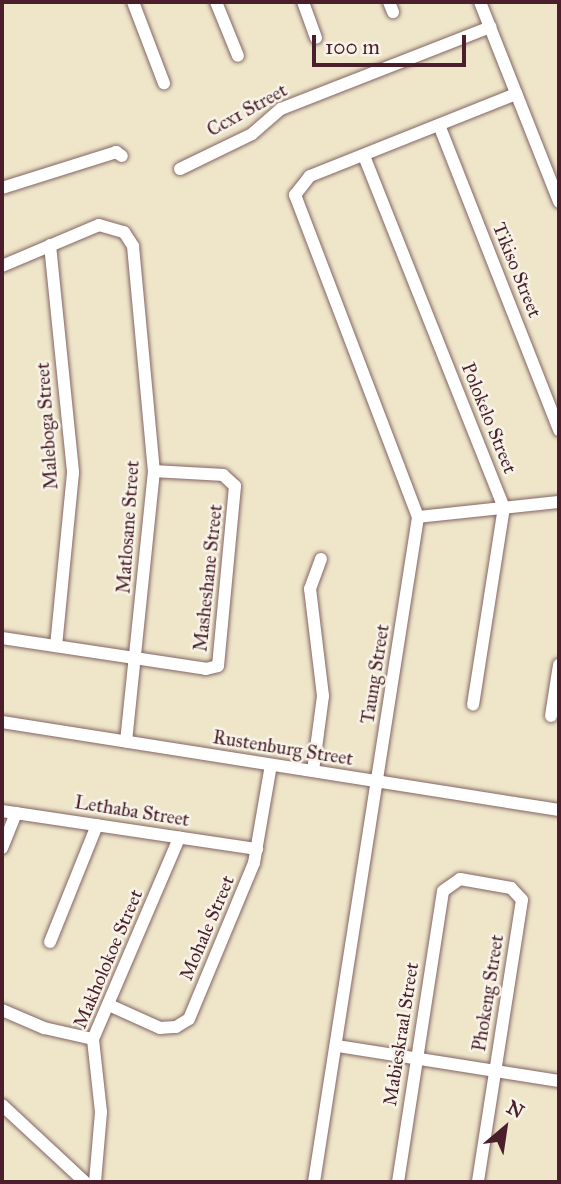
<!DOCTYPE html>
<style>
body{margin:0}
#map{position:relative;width:561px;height:1184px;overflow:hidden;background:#efe6ca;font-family:"IM FELL Great Primer",serif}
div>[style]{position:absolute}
.roads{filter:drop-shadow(0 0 2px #846563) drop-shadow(0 0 2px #846563)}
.minor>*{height:12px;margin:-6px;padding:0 6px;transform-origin:6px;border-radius:6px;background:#fff}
span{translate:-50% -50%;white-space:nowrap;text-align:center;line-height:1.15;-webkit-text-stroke:5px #f7f3e8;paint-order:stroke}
.street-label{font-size:19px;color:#4a1f2b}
.frame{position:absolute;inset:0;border:4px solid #4a1f2b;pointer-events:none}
.north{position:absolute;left:470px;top:1093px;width:70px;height:70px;-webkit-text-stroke:5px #f7f3e8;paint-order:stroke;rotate:29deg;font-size:19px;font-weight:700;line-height:28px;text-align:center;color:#4a1f2b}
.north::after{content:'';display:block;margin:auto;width:24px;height:32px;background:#4a1f2b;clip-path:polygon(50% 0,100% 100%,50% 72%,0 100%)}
.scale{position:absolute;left:312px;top:35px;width:154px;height:32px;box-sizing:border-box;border:4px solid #4a1f2b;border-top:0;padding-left:9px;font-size:21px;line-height:24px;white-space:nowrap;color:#4a1f2b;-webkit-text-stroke:5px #f7f3e8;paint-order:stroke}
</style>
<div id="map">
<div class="roads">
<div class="minor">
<div style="left:133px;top:2px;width:87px;rotate:69.1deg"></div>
<div style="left:216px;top:2px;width:58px;rotate:67.8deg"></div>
<div style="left:303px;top:2px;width:38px;rotate:70deg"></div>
<div style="left:389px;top:2px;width:11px;rotate:68deg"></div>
<div style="left:480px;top:2px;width:215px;rotate:68.4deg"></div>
<div style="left:439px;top:125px;width:328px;rotate:68.5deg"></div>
<div style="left:364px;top:156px;width:378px;rotate:68.3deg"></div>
<div style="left:504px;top:507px;width:200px;rotate:98.9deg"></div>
<div style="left:180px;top:169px;width:80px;rotate:-25.9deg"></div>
<div style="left:252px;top:134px;width:38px;rotate:-41deg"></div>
<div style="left:281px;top:109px;width:225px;rotate:-21.4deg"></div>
<div style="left:2px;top:188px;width:120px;rotate:-17.5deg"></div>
<div style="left:116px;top:152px;width:7px;rotate:34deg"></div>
<div style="left:50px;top:245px;width:229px;rotate:84.2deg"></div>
<div style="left:73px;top:473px;width:174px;rotate:95.6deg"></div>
<div style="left:2px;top:266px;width:105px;rotate:-22.9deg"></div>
<div style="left:99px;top:225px;width:26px;rotate:16deg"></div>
<div style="left:124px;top:232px;width:17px;rotate:57deg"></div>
<div style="left:133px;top:246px;width:226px;rotate:84.7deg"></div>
<div style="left:154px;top:471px;width:272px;rotate:95.9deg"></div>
<div style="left:418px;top:517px;width:142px;rotate:-6.1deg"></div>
<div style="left:2px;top:638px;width:206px;rotate:8.6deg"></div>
<div style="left:206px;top:669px;width:12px;rotate:-14deg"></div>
<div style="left:218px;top:666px;width:181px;rotate:-84.6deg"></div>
<div style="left:235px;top:486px;width:16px;rotate:-137deg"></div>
<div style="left:223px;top:475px;width:69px;rotate:-176.7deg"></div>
<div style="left:551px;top:716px;width:52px;rotate:-81.1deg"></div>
<div style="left:2px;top:722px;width:564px;rotate:8.98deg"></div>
<div style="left:313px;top:771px;width:76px;rotate:-82.4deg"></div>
<div style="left:323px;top:696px;width:108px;rotate:-96.9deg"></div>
<div style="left:310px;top:589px;width:32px;rotate:-70deg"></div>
<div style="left:2px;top:811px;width:258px;rotate:8.5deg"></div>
<div style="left:2px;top:848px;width:38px;rotate:-68deg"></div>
<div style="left:50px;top:942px;width:126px;rotate:-68.1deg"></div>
<div style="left:109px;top:1005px;width:56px;rotate:24.3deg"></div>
<div style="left:160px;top:1028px;width:16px;rotate:-4deg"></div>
<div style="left:176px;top:1027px;width:15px;rotate:-32deg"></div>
<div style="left:189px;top:1019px;width:169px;rotate:-67.4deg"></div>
<div style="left:254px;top:863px;width:99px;rotate:-80.2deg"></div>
<div style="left:2px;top:1010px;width:46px;rotate:23.2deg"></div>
<div style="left:44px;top:1028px;width:50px;rotate:12.7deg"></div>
<div style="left:338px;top:1046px;width:224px;rotate:9deg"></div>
<div style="left:2px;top:1105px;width:113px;rotate:42.9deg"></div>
<div style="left:95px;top:1182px;width:70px;rotate:-85.1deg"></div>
<div style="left:101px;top:1112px;width:73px;rotate:-96.3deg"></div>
<div style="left:93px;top:1039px;width:219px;rotate:-66.8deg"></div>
<div style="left:314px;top:1182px;width:673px;rotate:-81.11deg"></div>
<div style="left:418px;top:517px;width:345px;rotate:-110.9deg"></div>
<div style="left:295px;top:195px;width:24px;rotate:-52deg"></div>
<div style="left:310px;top:176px;width:222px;rotate:-21.7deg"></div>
<div style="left:398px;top:1182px;width:294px;rotate:-81.2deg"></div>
<div style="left:443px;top:891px;width:21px;rotate:-35deg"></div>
<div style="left:460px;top:879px;width:52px;rotate:10deg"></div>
<div style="left:511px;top:888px;width:16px;rotate:47deg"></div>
<div style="left:522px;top:900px;width:285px;rotate:98.9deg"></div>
</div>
</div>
<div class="street-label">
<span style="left:247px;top:110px;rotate:-29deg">Ccx1 Street</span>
<span style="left:517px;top:270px;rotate:68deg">Tikiso Street</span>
<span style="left:489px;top:418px;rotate:68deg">Polokelo Street</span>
<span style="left:47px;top:426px;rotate:-94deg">Maleboga Street</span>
<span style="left:128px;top:527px;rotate:-86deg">Matlosane Street</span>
<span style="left:208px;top:578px;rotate:-84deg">Masheshane Street</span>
<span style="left:375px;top:674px;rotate:-81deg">Taung Street</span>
<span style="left:283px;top:748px;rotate:9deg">Rustenburg Street</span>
<span style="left:132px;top:811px;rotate:9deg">Lethaba Street</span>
<span style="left:207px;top:928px;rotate:-67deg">Mohale Street</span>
<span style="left:108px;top:959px;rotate:-67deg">Makholokoe Street</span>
<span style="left:488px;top:993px;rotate:-81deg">Phokeng Street</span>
<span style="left:401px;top:1034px;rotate:-81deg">Mabieskraal Street</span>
</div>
<div class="frame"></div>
<div class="north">N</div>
<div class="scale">100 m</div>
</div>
